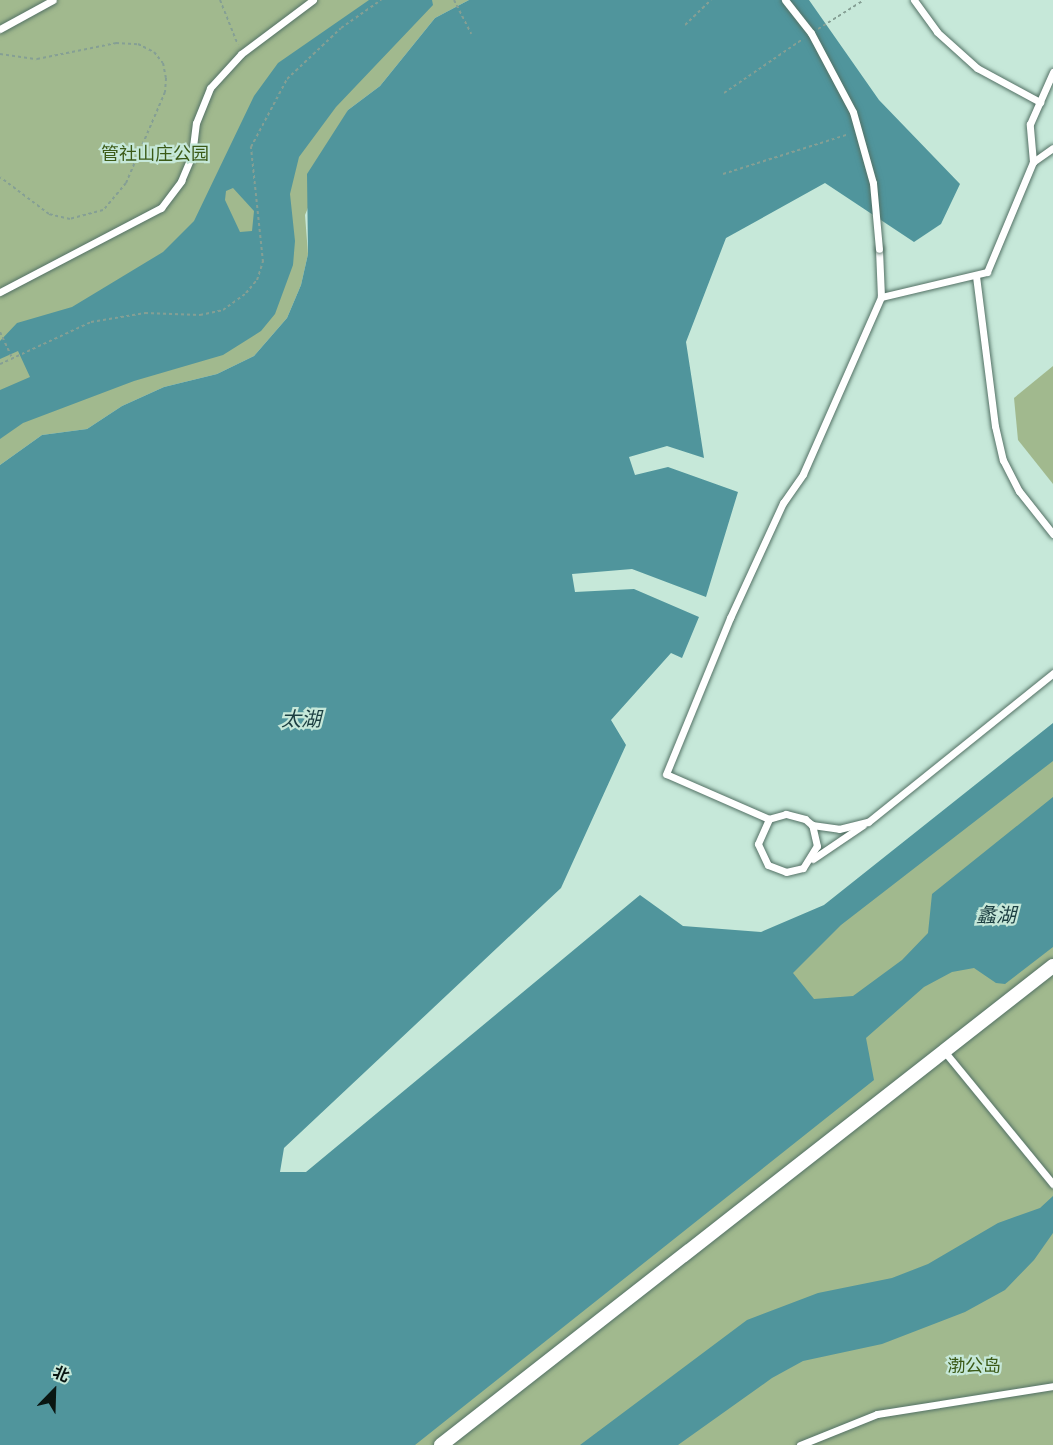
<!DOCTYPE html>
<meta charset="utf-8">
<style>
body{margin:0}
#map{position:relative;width:1053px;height:1445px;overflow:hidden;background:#c6e8d9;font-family:Roboto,"Noto Sans SC",sans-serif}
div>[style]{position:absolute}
.green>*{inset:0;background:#a1b98e}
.water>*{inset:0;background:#50959c}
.path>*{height:2px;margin-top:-1px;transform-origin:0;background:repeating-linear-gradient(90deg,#859f94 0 3px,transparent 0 6px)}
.roads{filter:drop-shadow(0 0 2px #537165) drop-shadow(0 0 2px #537165)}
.lane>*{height:7px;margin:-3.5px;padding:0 3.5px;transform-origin:3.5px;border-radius:3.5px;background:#fff}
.street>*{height:14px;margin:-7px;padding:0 7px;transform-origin:7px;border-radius:7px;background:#fff}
.bridges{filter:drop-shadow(0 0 2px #537165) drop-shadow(0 0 2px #537165)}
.lane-bridge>*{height:7px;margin:-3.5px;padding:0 3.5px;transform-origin:3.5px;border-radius:3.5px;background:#fff}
span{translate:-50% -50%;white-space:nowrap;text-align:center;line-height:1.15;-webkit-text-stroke:4.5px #c6e8d9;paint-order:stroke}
.park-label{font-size:18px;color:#3b5a17}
.water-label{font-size:20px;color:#1c3e41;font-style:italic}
.north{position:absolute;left:24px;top:1361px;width:60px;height:60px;-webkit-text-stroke:4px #c6e8d9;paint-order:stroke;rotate:23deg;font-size:16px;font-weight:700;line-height:24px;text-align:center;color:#0a1612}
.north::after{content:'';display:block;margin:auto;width:21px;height:27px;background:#0a1612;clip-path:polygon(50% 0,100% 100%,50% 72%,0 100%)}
</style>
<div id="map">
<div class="green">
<div style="clip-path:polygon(0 0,469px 0,435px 18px,380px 86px,348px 110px,305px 215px,308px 254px,301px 285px,287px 318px,254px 356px,217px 374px,164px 387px,122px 406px,87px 429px,42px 435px,0 465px)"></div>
<div style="clip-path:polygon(1053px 366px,1053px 484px,1018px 440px,1014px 398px)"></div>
<div style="clip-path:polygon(1053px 754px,1053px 1202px,603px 1445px,383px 1445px,822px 930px)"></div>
<div style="clip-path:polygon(1053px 1222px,1053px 1445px,661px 1445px,796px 1351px)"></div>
</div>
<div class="water">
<div style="clip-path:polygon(evenodd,369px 0,432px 0,433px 5px,336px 107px,299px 157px,290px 194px,295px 241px,293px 265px,275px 314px,261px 331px,223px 355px,134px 381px,23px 423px,0 439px,0 390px,30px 377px,18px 351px,0 359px,0 341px,17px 323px,72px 307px,163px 252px,194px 221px,254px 96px,278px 63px,369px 0,233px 188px,254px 211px,252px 231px,240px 232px,225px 200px,226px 191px,233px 188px)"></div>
<div style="clip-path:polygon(469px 0,809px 0,879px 100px,960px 184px,941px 224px,914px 242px,825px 183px,726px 238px,686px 342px,704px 458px,667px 446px,629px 457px,635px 475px,668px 467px,738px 492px,706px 597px,632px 569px,572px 574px,575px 592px,634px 589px,699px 617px,682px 658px,671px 653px,611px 720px,626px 745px,561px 888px,284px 1148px,280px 1172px,306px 1172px,640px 895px,683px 926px,761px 932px,824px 905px,1053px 723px,1053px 761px,841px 925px,793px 973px,814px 999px,853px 996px,902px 960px,928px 933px,932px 894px,1053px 797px,1053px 947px,1005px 984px,996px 983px,974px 968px,952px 972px,924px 987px,866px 1038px,874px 1080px,415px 1445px,0 1445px,0 465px,42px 435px,87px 429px,122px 406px,164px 387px,217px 374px,254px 356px,287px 318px,301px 285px,308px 254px,307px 174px,348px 110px,380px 86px,435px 18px)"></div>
<div style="clip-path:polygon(1053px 1196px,1053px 1233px,1034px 1260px,1005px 1290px,965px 1312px,882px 1344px,803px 1361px,772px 1378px,678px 1445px,580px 1445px,747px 1320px,818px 1293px,892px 1278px,928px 1264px,998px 1223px,1040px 1208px)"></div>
</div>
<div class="path">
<div style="left:220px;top:0;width:48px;rotate:68.2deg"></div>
<div style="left:454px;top:0;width:38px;rotate:63deg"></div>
<div style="left:685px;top:25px;width:36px;rotate:-44deg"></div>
<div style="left:818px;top:29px;width:54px;rotate:-32.2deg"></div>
<div style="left:0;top:54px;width:37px;rotate:8deg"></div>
<div style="left:37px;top:59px;width:81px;rotate:-11.4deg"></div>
<div style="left:116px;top:43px;width:22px;rotate:3deg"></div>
<div style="left:138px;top:44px;width:18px;rotate:27deg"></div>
<div style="left:154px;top:52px;width:14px;rotate:51deg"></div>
<div style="left:163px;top:63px;width:15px;rotate:79deg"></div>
<div style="left:166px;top:78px;width:14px;rotate:94deg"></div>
<div style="left:165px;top:92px;width:99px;rotate:113.2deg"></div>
<div style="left:126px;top:183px;width:35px;rotate:130deg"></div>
<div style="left:103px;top:210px;width:34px;rotate:165deg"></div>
<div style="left:70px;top:219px;width:22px;rotate:-167deg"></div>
<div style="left:49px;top:214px;width:61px;rotate:-142.9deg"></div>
<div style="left:724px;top:93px;width:96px;rotate:-34.4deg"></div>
<div style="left:723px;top:174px;width:132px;rotate:-17.6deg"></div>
<div style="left:0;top:332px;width:29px;rotate:65deg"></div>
<div style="left:0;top:364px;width:100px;rotate:-24.8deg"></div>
<div style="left:91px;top:322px;width:55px;rotate:-9.5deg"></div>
<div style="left:145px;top:313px;width:55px;rotate:2.1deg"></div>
<div style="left:200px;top:315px;width:24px;rotate:-12deg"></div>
<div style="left:223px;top:310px;width:29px;rotate:-36deg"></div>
<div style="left:246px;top:293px;width:17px;rotate:-50deg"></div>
<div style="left:257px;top:280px;width:19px;rotate:-72deg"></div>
<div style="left:263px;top:262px;width:116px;rotate:-96deg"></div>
<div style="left:251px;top:147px;width:77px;rotate:-62.1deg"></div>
<div style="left:287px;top:79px;width:74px;rotate:-43.4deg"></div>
<div style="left:341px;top:28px;width:49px;rotate:-35deg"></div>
</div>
<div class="roads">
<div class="lane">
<div style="left:914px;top:0;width:39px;rotate:54deg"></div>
<div style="left:937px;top:32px;width:54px;rotate:42deg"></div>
<div style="left:977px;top:68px;width:72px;rotate:28.4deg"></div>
<div style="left:0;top:29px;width:60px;rotate:-28.7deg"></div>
<div style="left:1033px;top:162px;width:38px;rotate:-95deg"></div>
<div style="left:1030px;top:124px;width:57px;rotate:-66.1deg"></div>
<div style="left:976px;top:276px;width:151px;rotate:82.8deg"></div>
<div style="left:995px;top:426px;width:35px;rotate:77deg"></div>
<div style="left:1003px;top:460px;width:35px;rotate:63deg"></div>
<div style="left:1019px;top:491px;width:55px;rotate:51.7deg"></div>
<div style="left:0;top:292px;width:182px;rotate:-27.6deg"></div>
<div style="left:161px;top:208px;width:34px;rotate:-53deg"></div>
<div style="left:181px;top:181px;width:28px;rotate:-67deg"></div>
<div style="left:192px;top:155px;width:32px;rotate:-83deg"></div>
<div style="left:196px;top:123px;width:38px;rotate:-68deg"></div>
<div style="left:210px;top:88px;width:46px;rotate:-47.6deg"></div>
<div style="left:241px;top:54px;width:90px;rotate:-36.9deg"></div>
<div style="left:881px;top:297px;width:109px;rotate:-13.3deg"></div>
<div style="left:987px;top:272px;width:119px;rotate:-67.3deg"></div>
<div style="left:1033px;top:162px;width:24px;rotate:-35deg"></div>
<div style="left:769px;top:819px;width:27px;rotate:114deg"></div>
<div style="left:758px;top:844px;width:23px;rotate:65deg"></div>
<div style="left:768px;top:865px;width:19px;rotate:21deg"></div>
<div style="left:786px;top:872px;width:17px;rotate:-13deg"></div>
<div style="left:803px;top:868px;width:26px;rotate:-58deg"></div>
<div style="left:817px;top:846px;width:22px;rotate:-103deg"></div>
<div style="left:812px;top:825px;width:9px;rotate:-139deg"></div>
<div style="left:805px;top:819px;width:20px;rotate:-165deg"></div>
<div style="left:786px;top:814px;width:18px;rotate:164deg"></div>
<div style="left:769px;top:819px;width:112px;rotate:-156.4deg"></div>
<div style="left:666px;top:774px;width:169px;rotate:-67.7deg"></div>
<div style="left:730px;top:618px;width:127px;rotate:-65.3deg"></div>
<div style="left:783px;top:503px;width:35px;rotate:-55deg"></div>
<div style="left:803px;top:474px;width:193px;rotate:-66.2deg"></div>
<div style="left:881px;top:297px;width:48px;rotate:-92.4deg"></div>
<div style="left:812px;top:825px;width:27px;rotate:8deg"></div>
<div style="left:839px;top:829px;width:30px;rotate:-14deg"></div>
<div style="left:868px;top:822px;width:238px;rotate:-38.8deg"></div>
<div style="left:813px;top:859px;width:60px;rotate:-34.2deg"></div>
<div style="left:944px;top:1051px;width:172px;rotate:50.7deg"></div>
<div style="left:800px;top:1445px;width:83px;rotate:-21.9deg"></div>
<div style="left:877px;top:1414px;width:178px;rotate:-9deg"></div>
</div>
<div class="street">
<div style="left:441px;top:1445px;width:777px;rotate:-38.05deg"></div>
</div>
</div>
<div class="bridges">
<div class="lane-bridge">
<div style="left:785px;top:0;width:42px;rotate:51.8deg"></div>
<div style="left:811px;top:33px;width:89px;rotate:62deg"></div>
<div style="left:853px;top:112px;width:74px;rotate:74.3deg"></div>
<div style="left:873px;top:183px;width:66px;rotate:84.8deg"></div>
</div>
</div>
<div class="park-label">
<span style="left:155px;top:154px">管社山庄公园</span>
<span style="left:974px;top:1366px">渤公岛</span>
</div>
<div class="water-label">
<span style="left:301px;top:719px">太湖</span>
<span style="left:996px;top:915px">蠡湖</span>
</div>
<div class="north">北</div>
</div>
